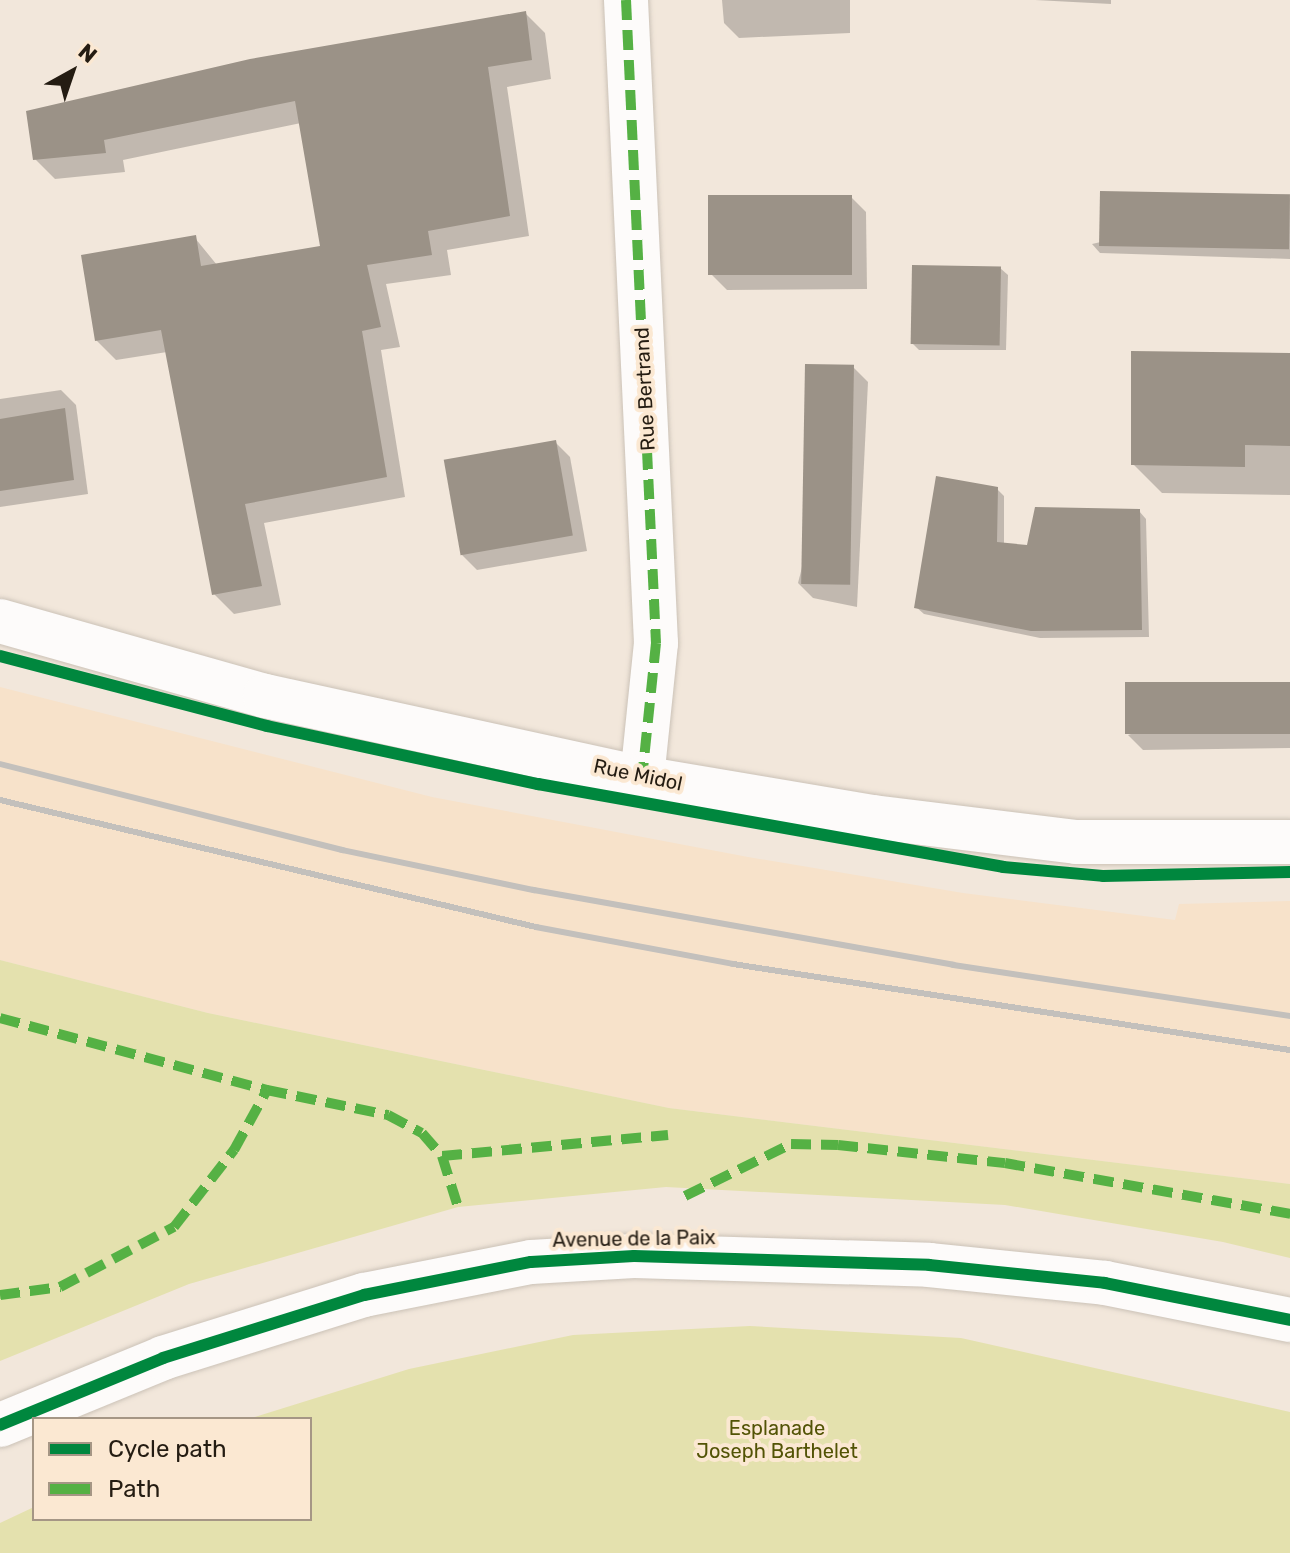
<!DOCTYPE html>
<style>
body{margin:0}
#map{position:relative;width:1290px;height:1553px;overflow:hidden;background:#f2e7db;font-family:Rubik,sans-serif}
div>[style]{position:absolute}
.built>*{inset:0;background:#f7e2ca}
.green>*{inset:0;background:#e4e1ae}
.shadow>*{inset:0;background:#0003}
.building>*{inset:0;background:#9b9287;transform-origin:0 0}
.roads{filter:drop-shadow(0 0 2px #cbc2b7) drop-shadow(0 0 2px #cbc2b7)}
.street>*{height:44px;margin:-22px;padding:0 22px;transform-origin:22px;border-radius:22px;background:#fdfbfa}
.secondary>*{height:44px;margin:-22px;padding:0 22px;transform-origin:22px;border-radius:22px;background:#fdfbfa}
.rail>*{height:6px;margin:-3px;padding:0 3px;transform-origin:3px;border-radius:3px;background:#c3c0bc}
.quiet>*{height:10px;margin-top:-5px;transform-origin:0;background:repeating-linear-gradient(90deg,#55b144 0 20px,transparent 0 30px)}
.cycleway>*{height:12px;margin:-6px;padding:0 6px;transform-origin:6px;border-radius:6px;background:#00873e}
span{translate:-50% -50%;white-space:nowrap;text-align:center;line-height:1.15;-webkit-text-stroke:8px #fbe8d2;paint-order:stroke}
.street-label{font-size:20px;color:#241c12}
.park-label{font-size:20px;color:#525305}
.legend{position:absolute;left:32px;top:1417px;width:280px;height:104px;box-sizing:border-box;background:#fbe8d2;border:2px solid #a59685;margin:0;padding:10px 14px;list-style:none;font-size:24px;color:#241c12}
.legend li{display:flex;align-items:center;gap:16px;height:40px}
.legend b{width:40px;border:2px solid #a59685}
.north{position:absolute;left:32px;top:32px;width:80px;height:80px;-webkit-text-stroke:6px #fbe8d2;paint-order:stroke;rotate:40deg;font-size:22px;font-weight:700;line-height:32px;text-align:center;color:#241c12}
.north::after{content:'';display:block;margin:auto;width:28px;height:36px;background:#241c12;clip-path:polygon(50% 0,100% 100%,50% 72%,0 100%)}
</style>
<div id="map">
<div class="built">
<div style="clip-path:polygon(0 687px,432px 797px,748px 857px,963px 893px,1175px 920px,1179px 904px,1290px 901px,1290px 1184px,669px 1108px,208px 1013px,0 960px)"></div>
</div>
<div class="green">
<div style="clip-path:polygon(0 960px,208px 1013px,669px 1108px,1290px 1184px,1290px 1258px,1223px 1242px,1005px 1205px,666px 1187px,458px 1207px,189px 1284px,0 1361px)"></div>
<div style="clip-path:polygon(750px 1326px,961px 1338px,1290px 1412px,1290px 1553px,0 1553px,0 1523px,34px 1507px,34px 1519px,310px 1519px,310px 1419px,248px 1419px,409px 1369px,573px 1335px)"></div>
</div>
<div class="shadow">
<div style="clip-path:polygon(722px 0,850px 0,850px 33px,739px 38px,724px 23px)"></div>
<div style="clip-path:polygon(1035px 0,1111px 0,1111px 4px)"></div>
<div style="clip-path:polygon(525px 13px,545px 33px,551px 79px,507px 87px,529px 236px,447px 250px,451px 275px,386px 284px,400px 347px,381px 350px,405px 497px,264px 523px,281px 605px,234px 614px,214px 594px,167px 352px,116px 360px,96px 340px,195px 238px,217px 265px,322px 248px,301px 123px,123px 160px,125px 172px,55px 179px,35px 159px)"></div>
<div style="clip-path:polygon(851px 197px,866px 212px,867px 289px,727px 290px,712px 275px)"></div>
<div style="clip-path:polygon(1290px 198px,1290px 259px,1100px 253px,1092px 244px)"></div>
<div style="clip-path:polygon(1000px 268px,1008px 275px,1006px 350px,919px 350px,912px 343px)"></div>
<div style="clip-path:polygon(1290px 355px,1290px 495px,1162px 493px,1133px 464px)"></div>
<div style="clip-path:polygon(853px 367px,868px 382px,857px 607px,813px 598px,798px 583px)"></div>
<div style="clip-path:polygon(61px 390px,76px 405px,88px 494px,0 507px,0 399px)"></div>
<div style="clip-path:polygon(555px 442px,570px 457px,587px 551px,477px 570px,462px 555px)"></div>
<div style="clip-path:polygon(997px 489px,1004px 496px,1004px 544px,1029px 547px,1139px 511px,1146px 519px,1149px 637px,1040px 638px,924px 614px,916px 607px)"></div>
<div style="clip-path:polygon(1290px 684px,1290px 748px,1143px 750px,1128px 735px)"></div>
</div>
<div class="building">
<div style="clip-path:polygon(526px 11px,532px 60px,488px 67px,510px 216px,428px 231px,432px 255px,367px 265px,381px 327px,362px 331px,387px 477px,245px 504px,262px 586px,212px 595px,161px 330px,95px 341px,81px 255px,196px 235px,201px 266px,320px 246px,295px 101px,104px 140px,106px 153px,33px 160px,26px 111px,250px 59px)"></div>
<div style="left:1100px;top:191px;width:190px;height:55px;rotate:1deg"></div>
<div style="left:852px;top:195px;width:80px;height:144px;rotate:90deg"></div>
<div style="left:912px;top:265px;width:89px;height:79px;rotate:1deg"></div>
<div style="clip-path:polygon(1131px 351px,1290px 353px,1290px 446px,1245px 445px,1245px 467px,1131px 465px)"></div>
<div style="left:805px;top:364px;width:49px;height:220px;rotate:1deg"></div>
<div style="clip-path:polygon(65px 408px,74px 480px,0 491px,0 419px)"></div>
<div style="left:556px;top:440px;width:97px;height:114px;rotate:80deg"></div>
<div style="clip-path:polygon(936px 476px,998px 487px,997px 542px,1027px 545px,1035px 507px,1140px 509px,1142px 630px,1031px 631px,914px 608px)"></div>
<div style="left:1290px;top:682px;width:52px;height:165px;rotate:90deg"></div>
</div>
<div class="roads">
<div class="street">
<div style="left:626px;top:0;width:644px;rotate:87.33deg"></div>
<div style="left:656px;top:643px;width:136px;rotate:95.9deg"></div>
<div style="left:0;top:621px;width:275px;rotate:15.8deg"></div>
<div style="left:265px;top:696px;width:386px;rotate:12.3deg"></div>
<div style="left:642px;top:778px;width:234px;rotate:9.6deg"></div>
<div style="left:873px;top:817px;width:205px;rotate:7deg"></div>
<div style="left:1076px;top:842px;width:214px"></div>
</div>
<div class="secondary">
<div style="left:0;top:1425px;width:176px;rotate:-22.3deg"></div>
<div style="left:163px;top:1358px;width:211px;rotate:-17.4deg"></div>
<div style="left:364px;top:1295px;width:170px;rotate:-11.2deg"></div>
<div style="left:531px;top:1262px;width:103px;rotate:-3.3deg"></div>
<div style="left:634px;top:1256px;width:295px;rotate:1.7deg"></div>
<div style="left:929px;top:1265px;width:177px;rotate:5.8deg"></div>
<div style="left:1105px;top:1283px;width:189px;rotate:11.3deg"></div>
</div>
</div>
<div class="rail">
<div style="left:0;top:764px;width:353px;rotate:14.1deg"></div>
<div style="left:342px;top:850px;width:196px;rotate:11.8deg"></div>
<div style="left:534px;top:890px;width:426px;rotate:10.1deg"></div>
<div style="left:953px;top:965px;width:341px;rotate:8.6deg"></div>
<div style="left:0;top:800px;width:551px;rotate:13.33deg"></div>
<div style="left:536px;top:927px;width:200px;rotate:10.6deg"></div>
<div style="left:733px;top:964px;width:564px;rotate:8.78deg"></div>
</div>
<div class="quiet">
<div style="left:626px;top:0;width:644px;rotate:87.33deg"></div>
<div style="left:656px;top:643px;width:136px;rotate:95.9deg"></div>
<div style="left:0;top:1018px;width:277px;rotate:15.1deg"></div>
<div style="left:267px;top:1090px;width:124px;rotate:11.7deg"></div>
<div style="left:388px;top:1115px;width:38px;rotate:28deg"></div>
<div style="left:422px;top:1133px;width:30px;rotate:49deg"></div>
<div style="left:442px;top:1156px;width:53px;rotate:72.6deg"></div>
<div style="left:442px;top:1156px;width:227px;rotate:-5.3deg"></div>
<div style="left:685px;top:1196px;width:118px;rotate:-26.1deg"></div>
<div style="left:791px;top:1144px;width:47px;rotate:1.2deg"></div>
<div style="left:838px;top:1145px;width:168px;rotate:6.2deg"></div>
<div style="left:1005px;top:1163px;width:290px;rotate:10.1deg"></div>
<div style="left:0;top:1295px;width:61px;rotate:-7.6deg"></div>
<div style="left:60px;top:1287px;width:129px;rotate:-27.8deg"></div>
<div style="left:174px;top:1227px;width:98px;rotate:-52.1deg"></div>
<div style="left:234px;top:1150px;width:68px;rotate:-61.2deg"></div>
</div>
<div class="cycleway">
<div style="left:0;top:656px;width:276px;rotate:14.7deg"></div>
<div style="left:267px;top:726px;width:277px;rotate:12.1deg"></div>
<div style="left:538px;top:784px;width:472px;rotate:10.1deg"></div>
<div style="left:1003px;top:867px;width:100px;rotate:5.1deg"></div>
<div style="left:1103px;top:876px;width:187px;rotate:-1.2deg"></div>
<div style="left:0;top:1425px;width:176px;rotate:-22.3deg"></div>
<div style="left:163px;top:1358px;width:211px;rotate:-17.4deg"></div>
<div style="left:364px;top:1295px;width:170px;rotate:-11.2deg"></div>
<div style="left:531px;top:1262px;width:103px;rotate:-3.3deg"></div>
<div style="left:634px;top:1256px;width:295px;rotate:1.7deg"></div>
<div style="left:929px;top:1265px;width:177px;rotate:5.8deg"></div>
<div style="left:1105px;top:1283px;width:189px;rotate:11.3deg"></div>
</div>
<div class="street-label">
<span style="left:645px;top:389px;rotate:-93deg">Rue Bertrand</span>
<span style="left:638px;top:775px;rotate:12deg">Rue Midol</span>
<span style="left:634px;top:1239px;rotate:-1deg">Avenue de la Paix</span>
</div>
<div class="park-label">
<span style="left:777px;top:1440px">Esplanade<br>Joseph Barthelet</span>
</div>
<ul class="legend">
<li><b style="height:10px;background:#00873e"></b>Cycle path</li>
<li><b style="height:10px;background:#55b144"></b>Path</li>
</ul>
<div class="north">N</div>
</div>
